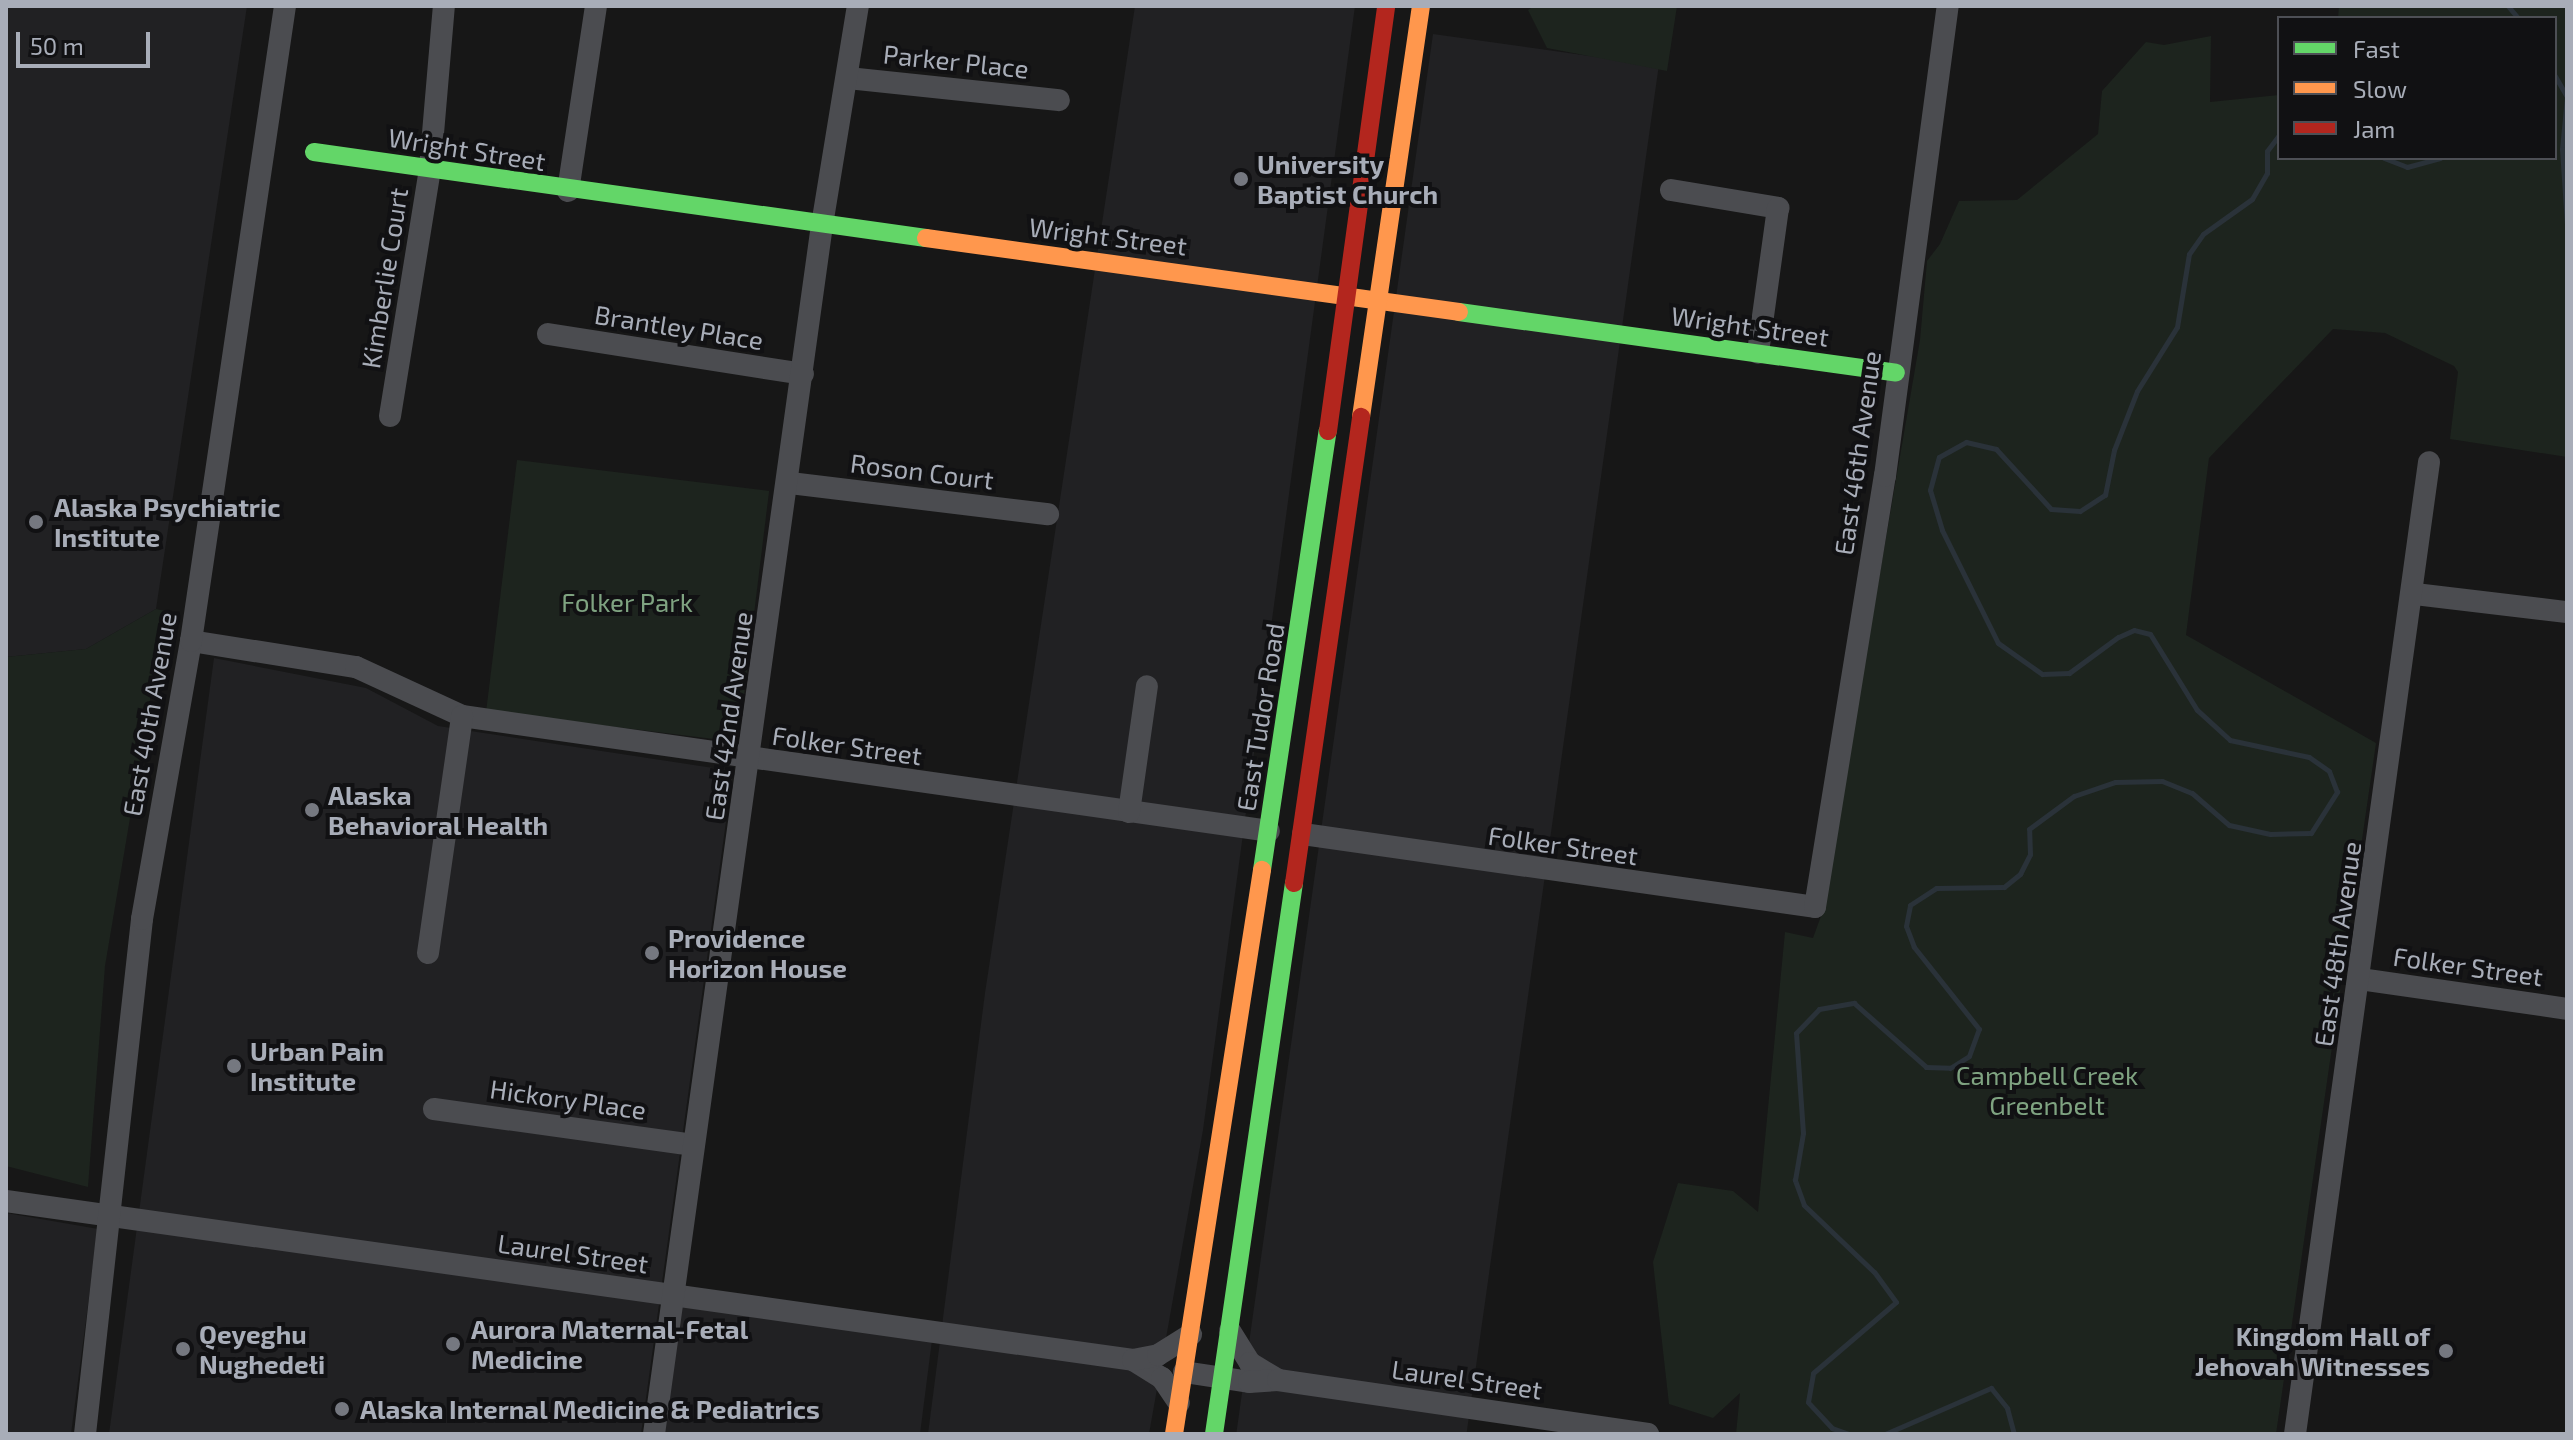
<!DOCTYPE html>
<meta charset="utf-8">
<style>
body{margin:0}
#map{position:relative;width:2573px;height:1440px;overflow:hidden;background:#171717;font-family:"Exo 2",sans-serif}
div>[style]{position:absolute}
.built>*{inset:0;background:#212123;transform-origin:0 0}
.green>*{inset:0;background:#1d241e;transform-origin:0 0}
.stream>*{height:5px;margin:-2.5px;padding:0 2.5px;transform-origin:2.5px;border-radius:2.5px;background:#2a3239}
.street>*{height:22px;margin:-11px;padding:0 11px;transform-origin:11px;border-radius:11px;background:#4b4c50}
.fast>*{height:18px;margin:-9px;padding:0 9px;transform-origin:9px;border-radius:9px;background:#63d668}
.slow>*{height:18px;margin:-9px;padding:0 9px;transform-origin:9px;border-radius:9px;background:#ff974d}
.jam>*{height:18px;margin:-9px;padding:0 9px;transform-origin:9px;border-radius:9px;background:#b3261e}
.dots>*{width:22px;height:22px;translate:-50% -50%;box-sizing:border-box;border:4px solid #111113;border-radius:50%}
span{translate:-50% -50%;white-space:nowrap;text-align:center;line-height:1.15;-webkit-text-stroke:8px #111113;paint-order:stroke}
.street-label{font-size:26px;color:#a8adb8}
.poi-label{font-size:26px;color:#a8adb8;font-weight:700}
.left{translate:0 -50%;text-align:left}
.right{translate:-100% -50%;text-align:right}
.park-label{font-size:26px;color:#7fa381}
.frame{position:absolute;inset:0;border:8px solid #a8adb8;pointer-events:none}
.legend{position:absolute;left:2277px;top:16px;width:280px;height:144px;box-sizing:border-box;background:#111113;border:2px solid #4d4f55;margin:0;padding:10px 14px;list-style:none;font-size:24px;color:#a8adb8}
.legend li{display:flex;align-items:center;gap:16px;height:40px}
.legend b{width:40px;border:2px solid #4d4f55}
.scale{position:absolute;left:16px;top:32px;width:134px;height:36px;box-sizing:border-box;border:4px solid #a8adb8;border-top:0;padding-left:10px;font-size:24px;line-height:28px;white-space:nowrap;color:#a8adb8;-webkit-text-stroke:6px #111113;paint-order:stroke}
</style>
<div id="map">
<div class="built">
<div style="clip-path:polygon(6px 6px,247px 6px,156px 609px,86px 649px,6px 657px)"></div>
<div style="clip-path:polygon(1135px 6px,1355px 6px,1203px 1130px,1149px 1434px,928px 1434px,985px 993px)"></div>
<div style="left:1433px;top:34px;width:228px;height:1414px;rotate:8deg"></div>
<div style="clip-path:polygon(214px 658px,366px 688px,438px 726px,733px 771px,641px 1434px,109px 1434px)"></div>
<div style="clip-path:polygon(6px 1213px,98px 1229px,71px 1434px,6px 1434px)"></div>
<div style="clip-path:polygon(682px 1306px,932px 1340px,920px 1434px,664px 1434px)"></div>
</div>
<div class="green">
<div style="clip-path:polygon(1534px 6px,1677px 6px,1667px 71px,1547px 48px,1528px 10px)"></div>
<div style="clip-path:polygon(2339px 6px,2567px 6px,2567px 457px,2450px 439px,2458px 372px,2454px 366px,2385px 333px,2333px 329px,2209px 458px,2186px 635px,2376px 743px,2276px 1434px,1736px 1434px,1740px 1393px,1713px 1418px,1669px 1404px,1653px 1262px,1678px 1183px,1733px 1191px,1758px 1212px,1785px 932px,1813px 938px,1821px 916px,1920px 340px,1927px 261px,1940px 244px,1959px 201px,2017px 200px,2098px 134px,2102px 91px,2146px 42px,2164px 45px,2211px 36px,2210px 102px,2279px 95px,2279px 158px,2555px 158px,2555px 18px,2338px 18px)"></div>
<div style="left:517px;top:460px;width:254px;height:253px;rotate:7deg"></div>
<div style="clip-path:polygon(156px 609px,165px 611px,105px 966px,88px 1187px,6px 1166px,6px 657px,86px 649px)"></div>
</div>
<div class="stream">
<div style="left:2508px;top:6px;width:16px;rotate:50deg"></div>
<div style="left:2555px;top:76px;width:24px;rotate:60deg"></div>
<div style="left:2567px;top:97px;width:52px;rotate:95.5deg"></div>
<div style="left:2562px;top:149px;width:76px;rotate:86.2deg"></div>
<div style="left:2384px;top:158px;width:25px;rotate:21deg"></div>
<div style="left:2407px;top:167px;width:34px;rotate:-15deg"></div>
<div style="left:1849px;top:1434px;width:18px;rotate:-161deg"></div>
<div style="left:1832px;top:1428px;width:35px;rotate:-133deg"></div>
<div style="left:1808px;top:1402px;width:29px;rotate:-80deg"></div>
<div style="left:1813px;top:1373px;width:109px;rotate:-40.5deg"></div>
<div style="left:1896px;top:1302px;width:37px;rotate:-126deg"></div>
<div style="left:1874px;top:1272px;width:97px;rotate:-136.3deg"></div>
<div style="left:1804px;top:1205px;width:27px;rotate:-110deg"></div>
<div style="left:1795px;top:1180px;width:48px;rotate:-80.3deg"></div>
<div style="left:1803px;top:1133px;width:100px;rotate:-94deg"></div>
<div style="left:1796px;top:1033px;width:33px;rotate:-46deg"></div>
<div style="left:1819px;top:1009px;width:36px;rotate:-10deg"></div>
<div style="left:1854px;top:1003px;width:96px;rotate:41.6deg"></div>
<div style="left:1926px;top:1067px;width:24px;rotate:2deg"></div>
<div style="left:1950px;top:1068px;width:22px;rotate:-32deg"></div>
<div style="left:1969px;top:1056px;width:29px;rotate:-70deg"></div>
<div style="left:1979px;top:1029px;width:105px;rotate:-128.4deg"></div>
<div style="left:1914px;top:947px;width:22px;rotate:-111deg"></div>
<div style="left:1906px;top:926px;width:21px;rotate:-79deg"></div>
<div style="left:1910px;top:905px;width:31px;rotate:-33deg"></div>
<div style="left:1936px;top:888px;width:68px;rotate:-0.8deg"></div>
<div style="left:2004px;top:887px;width:21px;rotate:-39deg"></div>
<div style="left:2020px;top:874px;width:22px;rotate:-63deg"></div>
<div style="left:2030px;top:854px;width:25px;rotate:-92deg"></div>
<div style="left:2029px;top:829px;width:56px;rotate:-36.3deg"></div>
<div style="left:2074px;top:796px;width:43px;rotate:-18.9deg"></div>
<div style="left:2115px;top:782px;width:47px;rotate:-1.2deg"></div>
<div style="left:2162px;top:781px;width:32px;rotate:22deg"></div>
<div style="left:2192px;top:793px;width:49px;rotate:40.9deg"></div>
<div style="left:2229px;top:825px;width:42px;rotate:12.4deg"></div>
<div style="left:2270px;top:834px;width:41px;rotate:-1.4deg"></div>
<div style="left:2311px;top:833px;width:49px;rotate:-57.6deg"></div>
<div style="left:2337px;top:792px;width:22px;rotate:-111deg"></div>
<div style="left:2329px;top:771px;width:24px;rotate:-145deg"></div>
<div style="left:2309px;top:757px;width:81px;rotate:-167.9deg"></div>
<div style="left:2230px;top:740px;width:45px;rotate:-137.7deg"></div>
<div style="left:2197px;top:710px;width:89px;rotate:-121.7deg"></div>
<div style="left:2150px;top:634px;width:16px;rotate:-166deg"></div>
<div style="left:2134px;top:630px;width:17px;rotate:156deg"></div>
<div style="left:2118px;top:637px;width:61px;rotate:143.7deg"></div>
<div style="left:2069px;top:673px;width:27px;rotate:178deg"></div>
<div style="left:2042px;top:674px;width:54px;rotate:-144.8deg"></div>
<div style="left:1998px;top:643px;width:126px;rotate:-116.4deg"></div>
<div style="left:1942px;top:530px;width:42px;rotate:-106.7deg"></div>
<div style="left:1930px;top:490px;width:34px;rotate:-75deg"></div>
<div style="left:1939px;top:457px;width:31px;rotate:-29deg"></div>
<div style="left:1966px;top:442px;width:31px;rotate:13deg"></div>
<div style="left:1996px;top:449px;width:81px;rotate:47.5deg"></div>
<div style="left:2051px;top:509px;width:29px;rotate:4deg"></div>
<div style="left:2080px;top:511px;width:30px;rotate:-33deg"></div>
<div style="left:2105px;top:495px;width:46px;rotate:-78.7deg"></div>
<div style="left:2114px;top:450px;width:63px;rotate:-68.7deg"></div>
<div style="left:2137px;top:391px;width:75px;rotate:-58deg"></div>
<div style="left:2177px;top:327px;width:74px;rotate:-80.7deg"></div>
<div style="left:2189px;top:254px;width:24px;rotate:-55deg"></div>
<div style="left:2203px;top:234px;width:60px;rotate:-35.5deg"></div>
<div style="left:2252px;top:199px;width:30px;rotate:-60deg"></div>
<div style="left:2267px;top:173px;width:22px;rotate:-90deg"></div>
<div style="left:2267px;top:151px;width:20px;rotate:-53deg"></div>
<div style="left:1885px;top:1434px;width:116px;rotate:-23.5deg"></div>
<div style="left:1991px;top:1388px;width:26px;rotate:51deg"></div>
<div style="left:2007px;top:1408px;width:27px;rotate:75deg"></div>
</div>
<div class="street">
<div style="left:848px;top:78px;width:212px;rotate:6deg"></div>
<div style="left:1671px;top:190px;width:109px;rotate:9.5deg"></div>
<div style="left:1778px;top:208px;width:146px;rotate:97.9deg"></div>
<div style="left:568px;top:191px;width:187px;rotate:-81.4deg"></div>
<div style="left:548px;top:334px;width:258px;rotate:8.9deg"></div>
<div style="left:390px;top:416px;width:251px;rotate:-80.8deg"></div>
<div style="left:430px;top:168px;width:163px;rotate:-85.1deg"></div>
<div style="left:790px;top:483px;width:260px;rotate:6.9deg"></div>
<div style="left:2415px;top:594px;width:153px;rotate:6.8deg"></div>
<div style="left:191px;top:641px;width:167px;rotate:9deg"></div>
<div style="left:356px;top:667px;width:117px;rotate:24.8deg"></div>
<div style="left:462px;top:716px;width:815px;rotate:8.11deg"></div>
<div style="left:1129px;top:812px;width:127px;rotate:-81.9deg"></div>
<div style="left:1303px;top:834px;width:517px;rotate:8.11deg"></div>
<div style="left:1815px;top:907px;width:437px;rotate:-80.8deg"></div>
<div style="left:1885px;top:476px;width:474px;rotate:-82.4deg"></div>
<div style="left:428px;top:953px;width:239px;rotate:-81.8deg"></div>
<div style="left:2360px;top:979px;width:209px;rotate:8.2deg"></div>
<div style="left:434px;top:1109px;width:262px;rotate:7.9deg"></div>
<div style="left:6px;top:1201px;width:1138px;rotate:8.03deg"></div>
<div style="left:1133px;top:1360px;width:34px;rotate:32deg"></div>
<div style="left:1162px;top:1378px;width:30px;rotate:56deg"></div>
<div style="left:1230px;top:1331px;width:38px;rotate:58deg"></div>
<div style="left:1250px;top:1363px;width:33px;rotate:31deg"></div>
<div style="left:1133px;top:1360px;width:25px;rotate:-11deg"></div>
<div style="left:1158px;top:1355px;width:39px;rotate:-32deg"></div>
<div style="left:1184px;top:1372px;width:66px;rotate:8.7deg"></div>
<div style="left:1249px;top:1382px;width:29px;rotate:-4deg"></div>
<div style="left:1278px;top:1380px;width:374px;rotate:8.3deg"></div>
<div style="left:85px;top:1434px;width:518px;rotate:-83.68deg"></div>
<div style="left:142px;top:919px;width:282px;rotate:-80deg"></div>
<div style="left:191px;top:641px;width:642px;rotate:-81.58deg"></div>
<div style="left:654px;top:1434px;width:1221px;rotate:-82.09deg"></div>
<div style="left:822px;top:225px;width:222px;rotate:-80.7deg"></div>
<div style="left:2295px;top:1434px;width:981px;rotate:-82.15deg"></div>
</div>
<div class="fast">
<div style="left:314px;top:152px;width:618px;rotate:8deg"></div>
<div style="left:1459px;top:312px;width:441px;rotate:7.9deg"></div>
<div style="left:1262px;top:870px;width:444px;rotate:-81.5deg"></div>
<div style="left:1214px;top:1434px;width:557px;rotate:-81.74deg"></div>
</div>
<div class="slow">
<div style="left:926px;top:238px;width:538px;rotate:7.9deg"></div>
<div style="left:1361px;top:417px;width:415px;rotate:-81.7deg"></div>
<div style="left:1174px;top:1434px;width:571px;rotate:-81.13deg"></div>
</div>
<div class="jam">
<div style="left:1328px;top:431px;width:429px;rotate:-82.2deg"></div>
<div style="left:1294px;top:883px;width:471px;rotate:-81.8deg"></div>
</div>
<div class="dots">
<div style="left:1241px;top:179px;background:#757880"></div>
<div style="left:36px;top:522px;background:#757880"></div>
<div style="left:312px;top:810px;background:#757880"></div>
<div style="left:652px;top:953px;background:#757880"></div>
<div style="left:234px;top:1066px;background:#757880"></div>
<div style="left:453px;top:1344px;background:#757880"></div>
<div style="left:183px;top:1349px;background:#757880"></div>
<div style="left:2446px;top:1351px;background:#757880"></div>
<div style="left:342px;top:1409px;background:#757880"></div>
</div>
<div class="street-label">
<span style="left:956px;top:61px;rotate:6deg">Parker Place</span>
<span style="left:467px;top:149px;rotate:9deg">Wright Street</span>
<span style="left:1108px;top:236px;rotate:7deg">Wright Street</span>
<span style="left:384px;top:278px;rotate:-81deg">Kimberlie Court</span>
<span style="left:1750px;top:326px;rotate:8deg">Wright Street</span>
<span style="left:679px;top:327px;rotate:9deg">Brantley Place</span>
<span style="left:1857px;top:453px;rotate:-82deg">East 46th Avenue</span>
<span style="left:922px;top:471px;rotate:7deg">Roson Court</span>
<span style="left:149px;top:714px;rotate:-80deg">East 40th Avenue</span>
<span style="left:728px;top:716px;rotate:-82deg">East 42nd Avenue</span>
<span style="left:1260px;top:717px;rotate:-81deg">East Tudor Road</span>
<span style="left:847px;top:745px;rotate:8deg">Folker Street</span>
<span style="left:1563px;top:845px;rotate:8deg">Folker Street</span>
<span style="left:2337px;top:944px;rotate:-82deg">East 48th Avenue</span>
<span style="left:2468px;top:966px;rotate:8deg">Folker Street</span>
<span style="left:568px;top:1099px;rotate:8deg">Hickory Place</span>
<span style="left:573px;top:1253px;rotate:8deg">Laurel Street</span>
<span style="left:1467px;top:1379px;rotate:8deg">Laurel Street</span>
</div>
<div class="poi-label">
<span class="left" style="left:1257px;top:179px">University<br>Baptist Church</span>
<span class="left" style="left:54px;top:522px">Alaska Psychiatric<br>Institute</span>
<span class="left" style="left:328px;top:810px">Alaska<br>Behavioral Health</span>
<span class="left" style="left:668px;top:953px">Providence<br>Horizon House</span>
<span class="left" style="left:250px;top:1066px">Urban Pain<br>Institute</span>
<span class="left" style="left:471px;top:1344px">Aurora Maternal-Fetal<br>Medicine</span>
<span class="left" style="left:199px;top:1349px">Qeyeghu<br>Nughedełi</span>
<span class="right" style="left:2430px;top:1351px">Kingdom Hall of<br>Jehovah Witnesses</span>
<span class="left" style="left:360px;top:1409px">Alaska Internal Medicine &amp; Pediatrics</span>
</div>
<div class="park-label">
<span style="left:627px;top:602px">Folker Park</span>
<span style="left:2047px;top:1090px">Campbell Creek<br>Greenbelt</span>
</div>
<div class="frame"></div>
<ul class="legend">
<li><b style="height:10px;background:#63d668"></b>Fast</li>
<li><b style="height:10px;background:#ff974d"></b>Slow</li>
<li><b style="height:10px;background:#b3261e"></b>Jam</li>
</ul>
<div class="scale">50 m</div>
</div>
